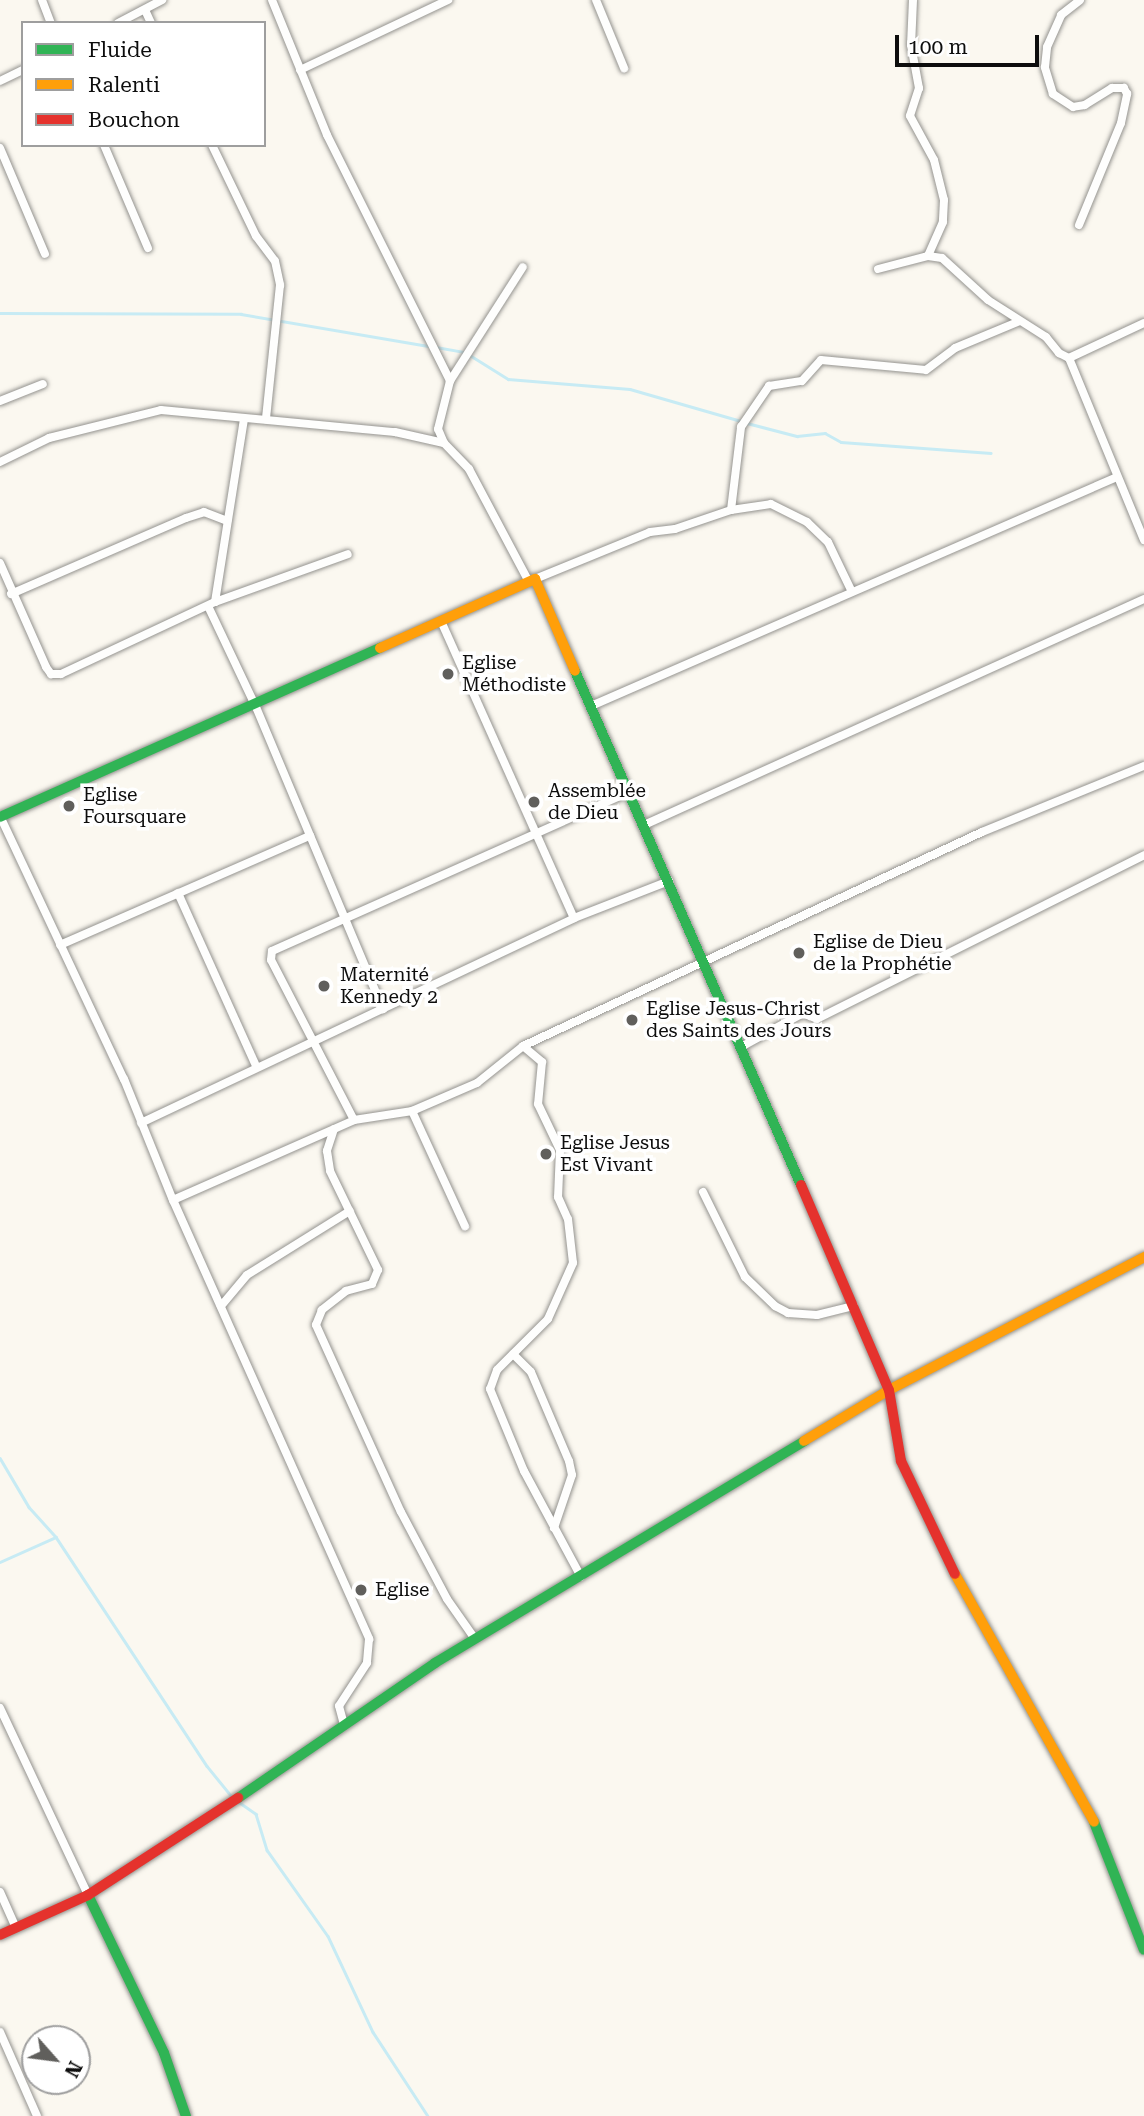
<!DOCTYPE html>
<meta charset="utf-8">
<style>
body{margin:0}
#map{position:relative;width:1144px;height:2116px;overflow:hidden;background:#fbf8f0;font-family:"Roboto Serif",serif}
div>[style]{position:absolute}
.stream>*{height:2.5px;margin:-1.25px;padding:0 1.25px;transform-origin:1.25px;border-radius:1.25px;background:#c7ebf4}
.roads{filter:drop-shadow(0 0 2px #94938f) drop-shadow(0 0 2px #94938f)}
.street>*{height:8px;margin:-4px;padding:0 4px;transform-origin:4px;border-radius:4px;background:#fefefd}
.fast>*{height:10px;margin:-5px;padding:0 5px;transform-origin:5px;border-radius:5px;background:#30b455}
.slow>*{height:10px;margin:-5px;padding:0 5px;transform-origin:5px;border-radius:5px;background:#ff9f0a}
.jam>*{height:10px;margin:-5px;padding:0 5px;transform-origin:5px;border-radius:5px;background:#e5322d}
.dots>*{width:19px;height:19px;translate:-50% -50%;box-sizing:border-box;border:4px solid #fff;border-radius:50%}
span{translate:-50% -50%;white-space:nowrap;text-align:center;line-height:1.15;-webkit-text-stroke:7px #fff;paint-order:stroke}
.poi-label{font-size:19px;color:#0d0d0d}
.left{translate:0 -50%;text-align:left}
.legend{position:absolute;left:21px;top:21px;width:245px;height:126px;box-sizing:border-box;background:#fff;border:2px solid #9e9e9e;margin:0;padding:9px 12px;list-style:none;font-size:21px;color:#0d0d0d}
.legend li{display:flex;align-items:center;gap:14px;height:35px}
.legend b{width:35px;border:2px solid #9e9e9e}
.north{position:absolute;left:21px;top:2025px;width:70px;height:70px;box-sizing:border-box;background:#fff;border:2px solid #9e9e9e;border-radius:50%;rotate:118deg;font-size:19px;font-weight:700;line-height:28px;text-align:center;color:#0d0d0d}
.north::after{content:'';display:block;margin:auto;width:24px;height:32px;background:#605f5c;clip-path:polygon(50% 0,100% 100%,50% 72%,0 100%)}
.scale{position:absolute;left:895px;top:35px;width:144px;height:32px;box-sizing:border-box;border:4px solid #0d0d0d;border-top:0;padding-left:9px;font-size:21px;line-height:24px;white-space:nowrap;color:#0d0d0d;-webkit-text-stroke:5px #fff;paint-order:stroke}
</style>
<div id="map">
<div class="stream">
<div style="left:0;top:313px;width:241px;rotate:0.2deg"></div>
<div style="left:241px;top:314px;width:191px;rotate:9.7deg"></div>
<div style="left:436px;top:347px;width:29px;rotate:10deg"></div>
<div style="left:465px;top:352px;width:51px;rotate:32.1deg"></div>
<div style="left:508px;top:379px;width:122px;rotate:4.7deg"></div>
<div style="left:630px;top:389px;width:116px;rotate:16.1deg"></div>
<div style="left:747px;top:423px;width:52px;rotate:14.6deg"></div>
<div style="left:797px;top:436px;width:28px;rotate:-6deg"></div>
<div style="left:825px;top:433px;width:18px;rotate:29deg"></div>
<div style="left:841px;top:442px;width:150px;rotate:4.2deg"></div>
<div style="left:0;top:1458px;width:57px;rotate:59.4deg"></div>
<div style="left:29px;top:1507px;width:40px;rotate:48deg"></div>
<div style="left:56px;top:1537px;width:274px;rotate:56.6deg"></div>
<div style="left:207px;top:1766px;width:41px;rotate:50.9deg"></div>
<div style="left:0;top:1562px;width:61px;rotate:-24.1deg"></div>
<div style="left:239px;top:1802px;width:21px;rotate:35deg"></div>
<div style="left:256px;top:1814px;width:38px;rotate:73deg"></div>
<div style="left:267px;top:1850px;width:105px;rotate:54.7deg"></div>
<div style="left:328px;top:1936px;width:106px;rotate:64.9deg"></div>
<div style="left:373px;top:2032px;width:100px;rotate:56.8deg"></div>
</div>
<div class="roads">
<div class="street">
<div style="left:42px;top:0;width:25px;rotate:69deg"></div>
<div style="left:272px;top:0;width:146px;rotate:67.8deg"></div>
<div style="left:327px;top:135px;width:275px;rotate:63.4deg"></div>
<div style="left:596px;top:0;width:74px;rotate:67.6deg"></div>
<div style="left:913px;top:0;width:45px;rotate:92.5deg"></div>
<div style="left:911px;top:45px;width:44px;rotate:79.5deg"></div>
<div style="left:919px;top:88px;width:29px;rotate:108deg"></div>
<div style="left:910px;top:116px;width:50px;rotate:61.4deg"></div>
<div style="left:934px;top:160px;width:41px;rotate:76deg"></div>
<div style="left:944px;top:200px;width:22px;rotate:93deg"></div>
<div style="left:943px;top:222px;width:37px;rotate:114deg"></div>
<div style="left:145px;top:10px;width:14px;rotate:65deg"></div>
<div style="left:118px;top:23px;width:50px;rotate:-27.6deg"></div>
<div style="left:300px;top:70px;width:164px;rotate:-25.3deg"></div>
<div style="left:0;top:81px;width:25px;rotate:-26deg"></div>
<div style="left:104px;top:145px;width:112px;rotate:66.9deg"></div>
<div style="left:212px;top:145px;width:101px;rotate:64.2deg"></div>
<div style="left:256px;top:236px;width:31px;rotate:53deg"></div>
<div style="left:275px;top:261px;width:25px;rotate:78deg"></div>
<div style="left:280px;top:285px;width:135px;rotate:96deg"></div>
<div style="left:0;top:148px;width:115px;rotate:67deg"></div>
<div style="left:1079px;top:225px;width:110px;rotate:-67.6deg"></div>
<div style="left:1121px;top:123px;width:30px;rotate:-78deg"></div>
<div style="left:1127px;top:94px;width:7px;rotate:-117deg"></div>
<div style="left:1124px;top:88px;width:12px;rotate:180deg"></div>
<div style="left:1112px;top:88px;width:32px;rotate:148deg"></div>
<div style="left:1085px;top:105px;width:12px;rotate:171deg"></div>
<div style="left:1073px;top:107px;width:24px;rotate:-147deg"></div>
<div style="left:1053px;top:94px;width:28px;rotate:-107deg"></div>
<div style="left:1045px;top:67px;width:20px;rotate:-84deg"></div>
<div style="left:1047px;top:47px;width:35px;rotate:-66deg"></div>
<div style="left:1061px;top:15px;width:24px;rotate:-38deg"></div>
<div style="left:878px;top:269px;width:52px;rotate:-14.6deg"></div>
<div style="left:928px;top:256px;width:14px;rotate:8deg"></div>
<div style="left:942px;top:258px;width:62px;rotate:42.4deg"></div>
<div style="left:988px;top:300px;width:69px;rotate:32.5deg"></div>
<div style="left:1046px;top:337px;width:21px;rotate:51deg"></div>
<div style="left:1059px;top:353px;width:11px;rotate:27deg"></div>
<div style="left:1069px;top:358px;width:197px;rotate:67.6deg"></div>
<div style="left:1069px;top:358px;width:83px;rotate:-25deg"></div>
<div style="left:0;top:401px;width:46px;rotate:-21.6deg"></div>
<div style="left:444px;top:443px;width:15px;rotate:-113deg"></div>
<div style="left:438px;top:429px;width:49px;rotate:-76deg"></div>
<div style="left:450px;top:381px;width:135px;rotate:-57.4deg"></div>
<div style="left:0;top:462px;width:55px;rotate:-26.1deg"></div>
<div style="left:49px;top:438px;width:115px;rotate:-14deg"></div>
<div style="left:161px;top:410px;width:235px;rotate:5.4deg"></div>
<div style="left:395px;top:432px;width:50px;rotate:12.7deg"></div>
<div style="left:444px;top:443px;width:36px;rotate:46deg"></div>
<div style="left:469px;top:469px;width:128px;rotate:62deg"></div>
<div style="left:731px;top:510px;width:84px;rotate:-83.1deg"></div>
<div style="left:741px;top:427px;width:50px;rotate:-55.7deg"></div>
<div style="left:769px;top:386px;width:33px;rotate:-9deg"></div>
<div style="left:802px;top:381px;width:28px;rotate:-48deg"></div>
<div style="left:821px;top:360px;width:105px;rotate:5.4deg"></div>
<div style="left:926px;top:370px;width:36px;rotate:-37deg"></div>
<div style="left:955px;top:348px;width:70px;rotate:-22.6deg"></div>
<div style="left:0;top:563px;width:114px;rotate:66.1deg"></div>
<div style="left:46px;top:667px;width:9px;rotate:54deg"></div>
<div style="left:51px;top:674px;width:10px"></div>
<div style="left:61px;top:674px;width:170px;rotate:-25.1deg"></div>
<div style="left:215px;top:602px;width:141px;rotate:-19.8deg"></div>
<div style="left:535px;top:579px;width:124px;rotate:-22.2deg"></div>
<div style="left:650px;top:532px;width:25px;rotate:-7deg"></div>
<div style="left:675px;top:529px;width:59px;rotate:-18.7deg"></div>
<div style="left:731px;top:510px;width:40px;rotate:-8.5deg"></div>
<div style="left:771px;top:504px;width:40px;rotate:26.6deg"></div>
<div style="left:807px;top:522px;width:29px;rotate:44deg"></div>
<div style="left:828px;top:542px;width:55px;rotate:64.4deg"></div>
<div style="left:11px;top:594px;width:191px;rotate:-23.5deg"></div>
<div style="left:186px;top:518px;width:19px;rotate:-18deg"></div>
<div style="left:204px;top:512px;width:25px;rotate:21deg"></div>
<div style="left:215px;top:602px;width:185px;rotate:-81deg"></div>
<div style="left:208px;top:606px;width:112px;rotate:64.6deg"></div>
<div style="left:256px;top:707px;width:328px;rotate:67.2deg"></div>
<div style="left:441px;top:621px;width:325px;rotate:65.9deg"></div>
<div style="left:591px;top:706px;width:574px;rotate:-23.53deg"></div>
<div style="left:0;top:816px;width:291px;rotate:64.8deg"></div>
<div style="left:124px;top:1079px;width:131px;rotate:68deg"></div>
<div style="left:173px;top:1200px;width:481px;rotate:65.9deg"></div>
<div style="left:369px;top:1639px;width:24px;rotate:95deg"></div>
<div style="left:367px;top:1663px;width:51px;rotate:123.1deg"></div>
<div style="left:339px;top:1706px;width:20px;rotate:75deg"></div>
<div style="left:644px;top:825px;width:549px;rotate:-24.32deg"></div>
<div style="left:178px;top:893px;width:190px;rotate:65.7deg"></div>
<div style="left:60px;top:945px;width:273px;rotate:-23.6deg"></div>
<div style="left:523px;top:1046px;width:25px;rotate:40deg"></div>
<div style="left:542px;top:1062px;width:42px;rotate:95.4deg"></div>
<div style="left:538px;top:1104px;width:51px;rotate:64.4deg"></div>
<div style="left:560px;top:1150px;width:47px;rotate:92.4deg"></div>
<div style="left:558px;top:1197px;width:24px;rotate:66deg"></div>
<div style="left:568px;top:1219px;width:44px;rotate:83.5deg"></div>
<div style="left:573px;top:1263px;width:61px;rotate:114.1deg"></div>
<div style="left:548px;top:1319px;width:72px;rotate:135deg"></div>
<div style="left:497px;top:1370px;width:20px;rotate:110deg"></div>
<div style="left:490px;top:1389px;width:89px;rotate:67.5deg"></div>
<div style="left:524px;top:1471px;width:120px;rotate:61.7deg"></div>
<div style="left:741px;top:1047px;width:71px;rotate:-28.7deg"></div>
<div style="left:803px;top:1013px;width:15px;rotate:23deg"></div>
<div style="left:817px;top:1019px;width:366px;rotate:-26.6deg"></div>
<div style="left:412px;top:1111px;width:127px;rotate:65.3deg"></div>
<div style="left:354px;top:1120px;width:180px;rotate:-117.4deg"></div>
<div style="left:271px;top:960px;width:9px;rotate:-84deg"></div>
<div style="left:272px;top:951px;width:391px;rotate:-24deg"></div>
<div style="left:141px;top:1123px;width:479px;rotate:-25.3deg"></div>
<div style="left:574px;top:918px;width:102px;rotate:-21.3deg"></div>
<div style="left:334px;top:1129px;width:23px;rotate:108deg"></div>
<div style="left:327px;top:1151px;width:20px;rotate:81deg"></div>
<div style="left:330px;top:1171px;width:110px;rotate:64.1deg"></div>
<div style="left:378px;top:1270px;width:15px;rotate:113deg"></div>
<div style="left:372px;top:1284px;width:27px;rotate:165deg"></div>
<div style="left:346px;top:1291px;width:31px;rotate:142deg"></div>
<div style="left:322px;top:1310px;width:16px;rotate:112deg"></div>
<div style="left:316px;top:1325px;width:205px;rotate:65.6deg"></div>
<div style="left:401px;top:1512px;width:98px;rotate:62.1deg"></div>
<div style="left:447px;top:1599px;width:49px;rotate:55deg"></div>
<div style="left:703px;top:1192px;width:95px;rotate:63.7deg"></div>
<div style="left:745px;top:1277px;width:42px;rotate:44deg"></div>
<div style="left:775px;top:1306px;width:15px;rotate:28deg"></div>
<div style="left:788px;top:1313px;width:29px;rotate:4deg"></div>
<div style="left:817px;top:1315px;width:38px;rotate:-14deg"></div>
<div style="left:173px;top:1200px;width:198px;rotate:-23.8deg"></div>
<div style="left:354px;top:1120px;width:59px;rotate:-8.8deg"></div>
<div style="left:412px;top:1111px;width:71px;rotate:-23.3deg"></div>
<div style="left:477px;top:1083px;width:59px;rotate:-38.8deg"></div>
<div style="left:523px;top:1046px;width:506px;rotate:-25deg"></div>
<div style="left:982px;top:832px;width:175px;rotate:-22.2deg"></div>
<div style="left:221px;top:1306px;width:40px;rotate:-50deg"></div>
<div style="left:247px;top:1275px;width:121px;rotate:-31.9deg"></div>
<div style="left:513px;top:1354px;width:25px;rotate:45deg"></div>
<div style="left:531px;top:1372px;width:97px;rotate:66.9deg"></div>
<div style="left:569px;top:1461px;width:14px;rotate:78deg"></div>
<div style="left:572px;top:1475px;width:56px;rotate:108.8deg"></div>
<div style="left:0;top:1708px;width:207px;rotate:64.8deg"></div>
<div style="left:0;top:1892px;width:39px;rotate:66deg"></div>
<div style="left:0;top:2032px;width:92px;rotate:66.2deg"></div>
</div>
<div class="fast">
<div style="left:575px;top:671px;width:561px;rotate:66.27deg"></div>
<div style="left:0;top:817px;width:416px;rotate:-24deg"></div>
<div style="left:238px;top:1798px;width:239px;rotate:-34.4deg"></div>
<div style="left:435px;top:1663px;width:431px;rotate:-31deg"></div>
<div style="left:1094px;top:1822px;width:137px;rotate:68.7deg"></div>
<div style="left:88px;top:1895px;width:175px;rotate:64.3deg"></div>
<div style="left:164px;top:2053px;width:67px;rotate:70.8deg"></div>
</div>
<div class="slow">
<div style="left:380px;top:648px;width:170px;rotate:-24deg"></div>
<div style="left:535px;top:579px;width:100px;rotate:66.5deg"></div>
<div style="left:804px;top:1441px;width:99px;rotate:-31deg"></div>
<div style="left:889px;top:1390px;width:288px;rotate:-27.5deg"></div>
<div style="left:955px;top:1574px;width:284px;rotate:60.7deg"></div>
</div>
<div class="jam">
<div style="left:801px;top:1185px;width:223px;rotate:66.8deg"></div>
<div style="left:889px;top:1390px;width:72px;rotate:80.4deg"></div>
<div style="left:901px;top:1461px;width:125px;rotate:64.5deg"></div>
<div style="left:0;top:1935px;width:97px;rotate:-24.4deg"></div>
<div style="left:88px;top:1895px;width:179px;rotate:-32.9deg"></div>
</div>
</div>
<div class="dots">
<div style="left:448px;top:674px;background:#605f5c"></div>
<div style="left:534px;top:802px;background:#605f5c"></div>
<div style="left:69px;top:806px;background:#605f5c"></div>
<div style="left:799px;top:953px;background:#605f5c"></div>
<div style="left:324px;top:986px;background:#605f5c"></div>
<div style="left:632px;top:1020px;background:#605f5c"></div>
<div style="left:546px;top:1154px;background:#605f5c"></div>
<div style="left:361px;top:1590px;background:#605f5c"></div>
</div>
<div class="poi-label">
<span class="left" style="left:462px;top:674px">Eglise<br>Méthodiste</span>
<span class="left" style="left:548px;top:802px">Assemblée<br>de Dieu</span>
<span class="left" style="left:83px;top:806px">Eglise<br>Foursquare</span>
<span class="left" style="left:813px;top:953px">Eglise de Dieu<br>de la Prophétie</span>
<span class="left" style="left:340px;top:986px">Maternité<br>Kennedy 2</span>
<span class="left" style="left:646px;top:1020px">Eglise Jesus-Christ<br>des Saints des Jours</span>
<span class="left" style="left:560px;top:1154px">Eglise Jesus<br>Est Vivant</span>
<span class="left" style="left:375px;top:1590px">Eglise</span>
</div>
<ul class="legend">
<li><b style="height:9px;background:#30b455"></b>Fluide</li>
<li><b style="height:9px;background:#ff9f0a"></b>Ralenti</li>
<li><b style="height:9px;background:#e5322d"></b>Bouchon</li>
</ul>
<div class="north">N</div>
<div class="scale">100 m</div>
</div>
